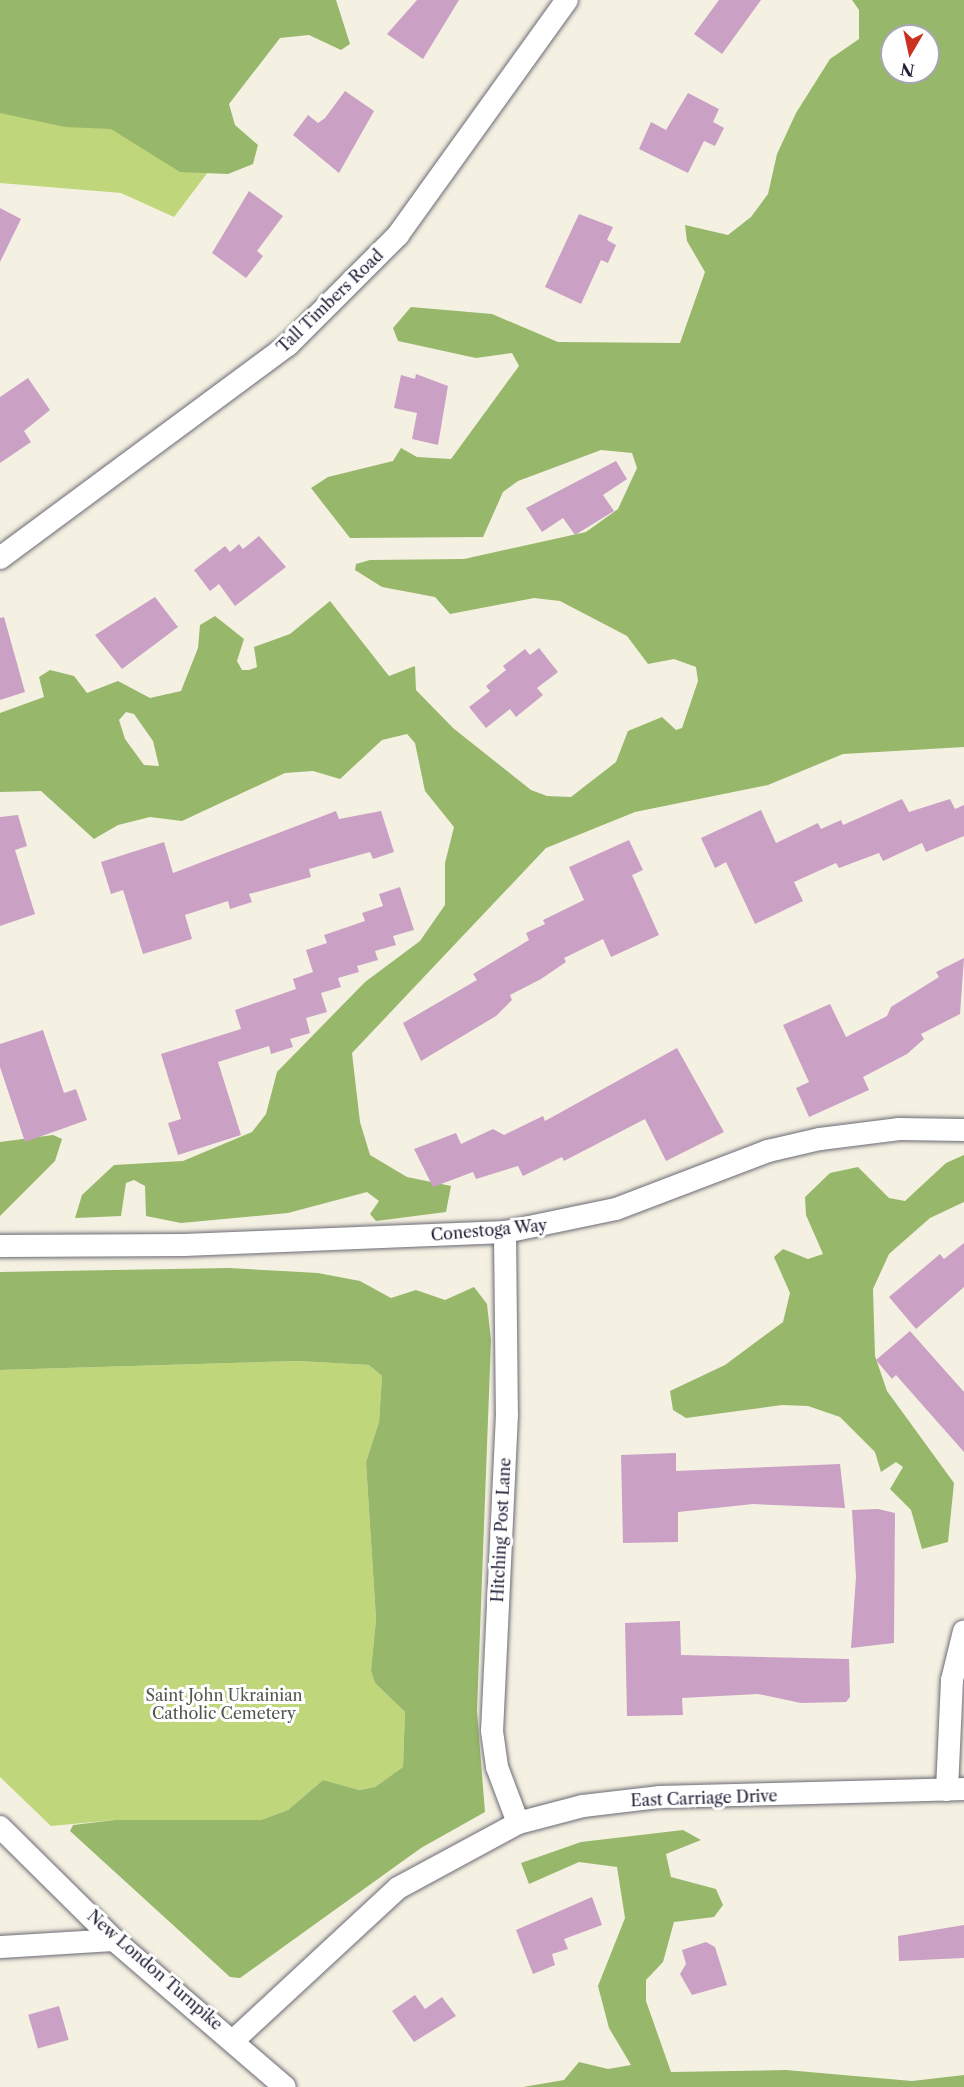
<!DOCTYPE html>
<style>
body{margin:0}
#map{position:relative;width:964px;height:2087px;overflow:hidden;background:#f5f1e2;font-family:"Libre Caslon Text",serif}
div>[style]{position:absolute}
.green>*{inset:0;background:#bfd67a}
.forest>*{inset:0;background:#97b76a}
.building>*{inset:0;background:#caa0c5;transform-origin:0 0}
.roads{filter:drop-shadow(0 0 2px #6c6a75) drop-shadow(0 0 2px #6c6a75)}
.minor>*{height:22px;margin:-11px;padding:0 11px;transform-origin:11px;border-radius:11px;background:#fff}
span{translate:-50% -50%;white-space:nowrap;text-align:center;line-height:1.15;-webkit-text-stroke:6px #fff;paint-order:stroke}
.street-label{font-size:16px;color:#22223b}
.park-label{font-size:16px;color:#51584e}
.north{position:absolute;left:880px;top:24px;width:60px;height:60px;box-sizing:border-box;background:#fff;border:2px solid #a7a7b1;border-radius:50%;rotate:189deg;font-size:16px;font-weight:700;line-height:24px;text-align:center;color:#22223b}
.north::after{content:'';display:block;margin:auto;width:21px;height:27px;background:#c8321e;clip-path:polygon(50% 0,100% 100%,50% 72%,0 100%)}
</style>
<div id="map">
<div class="green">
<div style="clip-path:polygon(0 0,211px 168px,174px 217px,121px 193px,0 183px)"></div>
<div style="clip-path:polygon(298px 1361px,369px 1365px,382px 1376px,379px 1422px,366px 1462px,376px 1619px,371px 1671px,375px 1683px,405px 1712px,403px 1767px,375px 1787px,358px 1790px,323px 1780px,288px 1810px,261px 1820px,115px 1820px,51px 1826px,0 1777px,0 1370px)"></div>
</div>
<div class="forest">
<div style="clip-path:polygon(0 0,336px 0,350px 44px,341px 50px,309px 35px,280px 38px,229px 104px,235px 125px,258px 145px,253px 164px,228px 174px,180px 172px,111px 129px,65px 127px,0 113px)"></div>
<div style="clip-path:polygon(evenodd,852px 0,964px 0,964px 747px,843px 754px,768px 785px,635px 812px,546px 848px,352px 1053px,360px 1122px,370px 1155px,407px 1177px,451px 1186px,446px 1212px,376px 1221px,370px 1214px,379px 1201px,367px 1192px,288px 1213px,181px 1223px,146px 1216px,145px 1186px,134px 1180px,126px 1183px,121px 1216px,75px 1218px,82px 1195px,114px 1165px,183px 1161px,252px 1132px,266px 1114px,277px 1072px,365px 982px,420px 941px,445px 905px,445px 863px,454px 827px,425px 791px,415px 743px,407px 734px,382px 740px,340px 779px,313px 771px,285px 773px,182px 821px,150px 817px,118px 825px,94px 839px,41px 791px,0 792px,0 713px,44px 697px,39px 677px,50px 670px,74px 676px,87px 693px,118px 681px,150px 698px,181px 691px,198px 648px,200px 625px,215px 616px,244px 639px,237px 661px,242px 670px,249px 670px,257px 667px,254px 647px,290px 634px,330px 601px,389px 676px,415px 666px,416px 690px,453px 728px,531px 790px,547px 796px,571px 797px,616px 762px,628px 731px,662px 717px,676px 730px,682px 728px,698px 681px,696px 667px,674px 659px,648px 664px,627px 636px,560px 601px,534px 598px,450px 614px,435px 597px,382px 587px,355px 570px,356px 564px,370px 560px,464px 559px,586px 532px,618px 509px,637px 468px,632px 453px,601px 450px,518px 481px,503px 492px,483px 537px,350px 538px,311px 488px,328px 477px,393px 461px,401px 448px,417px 457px,451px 459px,519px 366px,512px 353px,476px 358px,398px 341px,393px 328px,411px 307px,492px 314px,558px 342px,680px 343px,705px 272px,687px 241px,685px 225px,728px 235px,751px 217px,768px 194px,777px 154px,796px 113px,830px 59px,859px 39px,859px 10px,852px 0,892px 36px,928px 36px,928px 72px,892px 72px,892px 36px,852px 0,126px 712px,134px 714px,153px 741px,159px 766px,144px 765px,125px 739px,119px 720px,126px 712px)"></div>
<div style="clip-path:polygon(53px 1135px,62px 1139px,55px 1161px,0 1216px,0 1142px)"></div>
<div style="clip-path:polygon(964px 1155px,964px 1202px,930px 1218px,889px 1254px,873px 1289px,875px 1356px,887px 1391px,954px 1483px,948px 1542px,922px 1549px,911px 1510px,890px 1489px,903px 1467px,896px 1462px,881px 1472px,875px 1452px,840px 1417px,808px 1406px,782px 1405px,686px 1418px,673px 1410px,670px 1391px,725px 1365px,783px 1322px,790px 1293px,774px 1257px,783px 1249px,808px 1259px,823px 1254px,806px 1215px,805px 1197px,830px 1173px,858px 1167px,889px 1198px,905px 1201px,946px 1163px)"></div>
<div style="clip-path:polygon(229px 1268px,318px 1273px,360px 1281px,391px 1298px,416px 1290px,445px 1300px,474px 1287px,487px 1304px,491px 1340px,477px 1711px,485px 1812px,421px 1848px,240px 1978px,230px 1977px,70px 1831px,73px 1825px,115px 1820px,261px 1820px,288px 1810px,323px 1780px,359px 1790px,375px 1787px,403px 1767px,405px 1712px,375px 1683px,371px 1671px,376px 1619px,366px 1462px,379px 1422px,382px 1376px,369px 1365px,298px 1361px,0 1370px,0 1272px)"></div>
<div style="clip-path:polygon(683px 1830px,701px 1840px,666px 1854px,671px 1877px,716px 1889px,723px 1905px,714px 1917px,674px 1922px,663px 1962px,646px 1980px,646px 2001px,671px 2072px,786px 2070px,912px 2081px,964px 2075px,964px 2087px,523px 2087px,564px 2080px,579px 2062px,608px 2069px,631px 2065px,609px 2028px,598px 1986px,625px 1918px,617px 1867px,579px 1862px,529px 1884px,521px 1863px,581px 1842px)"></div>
</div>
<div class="building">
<div style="clip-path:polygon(417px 0,459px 0,423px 59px,387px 34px)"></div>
<div style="clip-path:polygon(719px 0,761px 0,722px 54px,694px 34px)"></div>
<div style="clip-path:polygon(345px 91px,374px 111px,339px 173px,293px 135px,308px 115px,318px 123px,325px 118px)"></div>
<div style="clip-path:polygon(688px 93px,719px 109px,713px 122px,724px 128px,715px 146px,704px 141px,688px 173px,639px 149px,651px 122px,666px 130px)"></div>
<div style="clip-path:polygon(249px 191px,283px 216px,257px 251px,263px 256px,246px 278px,212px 253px)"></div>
<div style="clip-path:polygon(0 208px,21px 219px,0 262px)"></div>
<div style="clip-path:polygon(579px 214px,613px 227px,607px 240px,616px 245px,608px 263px,601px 260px,581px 304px,545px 287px)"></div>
<div style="clip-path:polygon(416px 374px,448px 386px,438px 445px,412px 439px,417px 413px,394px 408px,401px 375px,415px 379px)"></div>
<div style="clip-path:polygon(28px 378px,50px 410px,24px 431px,31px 442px,0 463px,0 397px)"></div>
<div style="clip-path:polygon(616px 461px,627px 479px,603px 495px,614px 511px,575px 535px,563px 518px,542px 532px,526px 508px)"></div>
<div style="clip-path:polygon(259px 536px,286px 567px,235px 606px,219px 584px,210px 591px,194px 570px,225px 546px,230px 552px,239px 544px,243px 549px)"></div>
<div style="clip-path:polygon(155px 597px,178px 627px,122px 669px,95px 635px)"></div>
<div style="clip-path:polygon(4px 617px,25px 692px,0 700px,0 618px)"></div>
<div style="clip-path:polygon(539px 648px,558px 672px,537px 688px,543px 695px,516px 717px,510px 709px,486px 728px,469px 707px,490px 691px,486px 686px,506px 670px,503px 666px,525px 649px,530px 655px)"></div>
<div style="clip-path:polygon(902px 799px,909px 812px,950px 799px,955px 809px,964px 805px,964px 836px,926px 852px,922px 843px,883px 861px,879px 853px,839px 868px,836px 863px,794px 882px,803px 901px,755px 924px,726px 862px,715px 868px,701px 838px,761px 810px,776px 843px,818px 823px,821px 829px,841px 820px,843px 825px)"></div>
<div style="clip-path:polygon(336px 811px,339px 819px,381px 811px,394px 852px,373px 859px,370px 852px,309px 869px,311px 877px,249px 894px,252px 902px,230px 909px,228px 901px,185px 915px,192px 939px,143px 954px,123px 890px,111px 894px,101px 862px,164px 842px,173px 873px)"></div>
<div style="clip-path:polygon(18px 815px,27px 846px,15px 850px,35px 914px,0 926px,0 817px)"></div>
<div style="clip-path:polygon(629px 840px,643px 870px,632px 875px,659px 935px,611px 957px,603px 939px,564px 958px,566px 962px,541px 979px,510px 995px,512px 1000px,496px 1016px,421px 1061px,403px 1023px,477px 980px,473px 974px,529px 940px,526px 933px,545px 924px,543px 920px,584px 900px,569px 867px)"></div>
<div style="clip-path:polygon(400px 887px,414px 930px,393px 936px,396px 945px,375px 951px,378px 960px,357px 966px,359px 972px,338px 978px,341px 987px,321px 993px,327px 1012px,306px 1018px,310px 1033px,290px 1039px,293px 1047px,271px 1054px,269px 1046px,218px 1062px,241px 1135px,178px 1155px,168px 1123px,181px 1119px,161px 1054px,241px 1029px,235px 1010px,296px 989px,293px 979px,313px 972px,306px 950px,327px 943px,324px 935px,365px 921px,362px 913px,383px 906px,379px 894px)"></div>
<div style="clip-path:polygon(964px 958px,960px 1014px,921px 1034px,924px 1039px,907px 1054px,863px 1077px,869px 1090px,809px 1117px,796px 1088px,809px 1082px,783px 1025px,830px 1004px,846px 1037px,887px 1016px,891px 1007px,939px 977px,936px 972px)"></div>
<div style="clip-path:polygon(43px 1030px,64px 1093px,76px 1089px,87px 1120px,25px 1142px,0 1067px,0 1044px)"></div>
<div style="clip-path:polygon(677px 1048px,724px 1132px,666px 1161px,645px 1119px,564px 1161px,562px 1157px,523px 1176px,518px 1166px,476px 1179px,473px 1172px,433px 1187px,414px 1149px,456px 1133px,461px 1144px,493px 1129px,504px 1135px,543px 1116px,545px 1121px)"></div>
<div style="clip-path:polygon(964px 1243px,964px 1287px,916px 1329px,889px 1297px,940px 1254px,944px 1259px)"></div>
<div style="clip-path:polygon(910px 1331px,964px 1392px,964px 1452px,896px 1375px,892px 1379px,876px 1360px)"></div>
<div style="clip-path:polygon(676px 1453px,676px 1471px,840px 1464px,845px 1508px,753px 1504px,678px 1512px,678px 1542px,623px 1543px,621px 1455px)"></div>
<div style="clip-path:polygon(878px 1509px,895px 1513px,894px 1643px,851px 1648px,856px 1577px,852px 1510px)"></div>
<div style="clip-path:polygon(680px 1621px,681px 1655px,849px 1659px,850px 1697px,846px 1702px,801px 1703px,758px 1694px,682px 1698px,683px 1715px,627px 1716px,625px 1623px)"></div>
<div style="clip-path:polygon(592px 1897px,602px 1925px,564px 1939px,568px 1949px,552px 1954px,555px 1965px,533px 1974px,516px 1930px)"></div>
<div style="clip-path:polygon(964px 1925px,964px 1958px,899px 1961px,898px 1936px)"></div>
<div style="clip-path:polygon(706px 1942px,715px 1947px,727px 1985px,692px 1995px,680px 1974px,686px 1964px,682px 1950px)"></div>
<div style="clip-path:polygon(415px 1995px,425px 2009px,442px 1997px,456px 2016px,414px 2042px,392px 2011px)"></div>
<div style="left:59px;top:2006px;width:35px;height:32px;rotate:74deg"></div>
</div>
<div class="roads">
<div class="minor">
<div style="left:0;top:558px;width:358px;rotate:-36.5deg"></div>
<div style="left:288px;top:345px;width:156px;rotate:-45deg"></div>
<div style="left:398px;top:235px;width:289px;rotate:-54.3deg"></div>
<div style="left:505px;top:1232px;width:182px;rotate:89.4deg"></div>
<div style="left:507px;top:1414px;width:317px;rotate:92.7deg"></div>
<div style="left:492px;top:1731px;width:36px;rotate:82deg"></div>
<div style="left:497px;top:1767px;width:60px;rotate:69.4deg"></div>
<div style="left:0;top:1246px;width:184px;rotate:-0.3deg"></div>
<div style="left:184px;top:1245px;width:321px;rotate:-2.3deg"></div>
<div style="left:505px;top:1232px;width:113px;rotate:-11.7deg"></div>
<div style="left:616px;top:1209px;width:163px;rotate:-20.9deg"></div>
<div style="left:768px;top:1151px;width:53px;rotate:-13deg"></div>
<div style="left:820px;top:1139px;width:80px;rotate:-7.2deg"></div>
<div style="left:899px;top:1129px;width:65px;rotate:0.9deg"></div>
<div style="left:947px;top:1790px;width:110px;rotate:-87.4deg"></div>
<div style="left:952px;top:1680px;width:50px;rotate:-76.2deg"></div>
<div style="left:0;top:1827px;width:161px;rotate:44.7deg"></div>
<div style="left:114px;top:1940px;width:225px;rotate:40.7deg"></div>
<div style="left:0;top:1947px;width:114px;rotate:-3.5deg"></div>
<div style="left:235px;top:2039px;width:222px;rotate:-42.8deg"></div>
<div style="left:398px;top:1888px;width:136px;rotate:-28.4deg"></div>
<div style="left:518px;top:1823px;width:67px;rotate:-14.7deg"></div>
<div style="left:583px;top:1806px;width:78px;rotate:-6.7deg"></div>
<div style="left:660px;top:1797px;width:304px;rotate:-1.5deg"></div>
</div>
</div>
<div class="street-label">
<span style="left:330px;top:301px;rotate:-44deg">Tall Timbers Road</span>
<span style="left:489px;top:1230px;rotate:-5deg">Conestoga Way</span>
<span style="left:501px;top:1530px;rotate:-87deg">Hitching Post Lane</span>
<span style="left:704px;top:1798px;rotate:-2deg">East Carriage Drive</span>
<span style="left:155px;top:1970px;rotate:41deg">New London Turnpike</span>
</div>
<div class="park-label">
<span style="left:224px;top:1704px">Saint John Ukrainian<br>Catholic Cemetery</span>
</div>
<div class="north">N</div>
</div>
